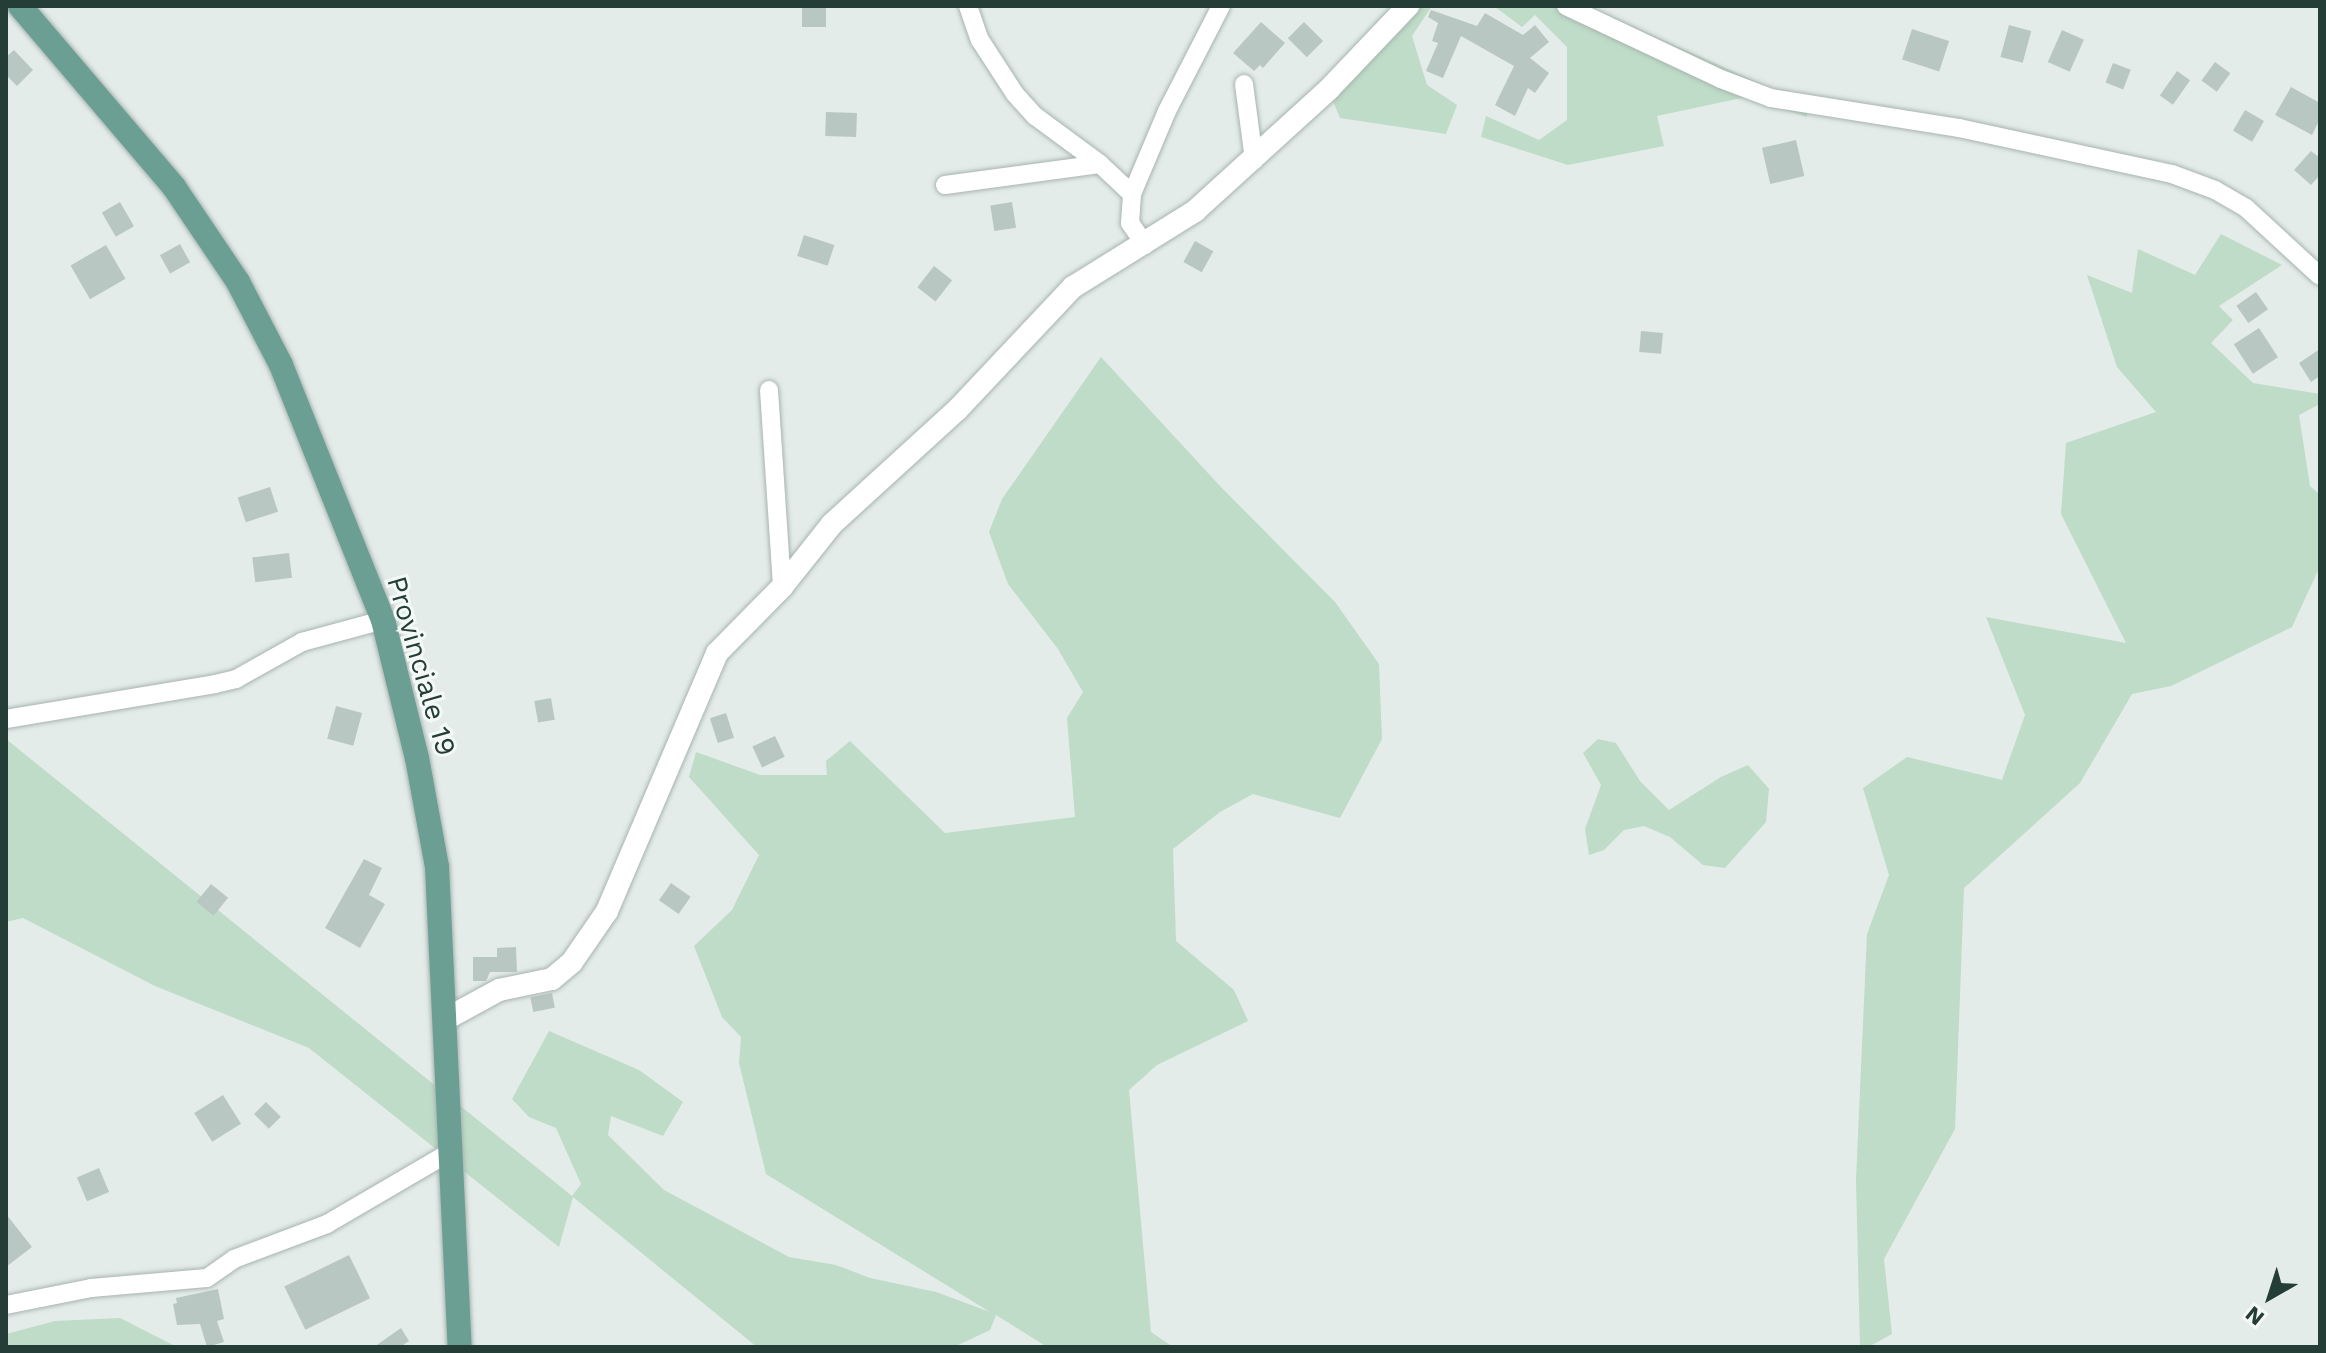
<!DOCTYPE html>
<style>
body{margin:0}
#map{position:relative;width:2326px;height:1353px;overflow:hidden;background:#e4ece9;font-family:"Work Sans",sans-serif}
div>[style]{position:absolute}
.green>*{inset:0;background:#bedcc7}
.building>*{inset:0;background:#b9c7c2;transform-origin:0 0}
.roads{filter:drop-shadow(0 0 2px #a7b4b0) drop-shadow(0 0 2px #a7b4b0)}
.minor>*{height:18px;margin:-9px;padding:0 9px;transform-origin:9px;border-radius:9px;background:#fff}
.tertiary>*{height:22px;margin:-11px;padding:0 11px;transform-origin:11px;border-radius:11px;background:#fff}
.primary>*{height:24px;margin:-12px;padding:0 12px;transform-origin:12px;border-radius:12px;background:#6b9f93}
span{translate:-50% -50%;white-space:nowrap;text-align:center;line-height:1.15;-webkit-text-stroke:6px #f4f9f7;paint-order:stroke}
.street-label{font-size:28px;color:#243d37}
.frame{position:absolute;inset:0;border:8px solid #243d37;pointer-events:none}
.north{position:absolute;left:2230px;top:1257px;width:80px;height:80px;-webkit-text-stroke:6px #f4f9f7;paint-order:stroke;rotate:219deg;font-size:22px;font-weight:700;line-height:32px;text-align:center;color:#243d37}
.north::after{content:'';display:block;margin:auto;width:28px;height:36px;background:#243d37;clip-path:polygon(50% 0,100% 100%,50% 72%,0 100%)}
</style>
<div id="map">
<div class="green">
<div style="clip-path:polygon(1409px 6px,1432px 6px,1412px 36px,1427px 85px,1457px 105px,1446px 134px,1340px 118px,1330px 94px)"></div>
<div style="clip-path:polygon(1494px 6px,1587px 6px,1808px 105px,1807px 117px,1746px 97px,1657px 116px,1664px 146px,1568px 165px,1481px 137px,1486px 116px,1539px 140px,1567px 120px,1567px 47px,1535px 15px,1522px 27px)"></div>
<div style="clip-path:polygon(2221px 234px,2282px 265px,2219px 306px,2233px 320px,2211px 343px,2253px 383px,2320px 394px,2320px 404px,2299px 415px,2310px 486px,2320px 495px,2320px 566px,2292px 627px,2171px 686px,2132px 694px,2080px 783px,1964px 888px,1955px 1129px,1884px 1259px,1892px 1334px,1868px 1347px,1860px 1347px,1856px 1180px,1867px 934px,1889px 875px,1863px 788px,1907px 757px,2002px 780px,2025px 715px,1986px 617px,2126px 643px,2061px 514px,2066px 443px,2156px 412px,2117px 367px,2087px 275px,2132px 293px,2138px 249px,2195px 275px)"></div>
<div style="clip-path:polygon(1101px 357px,1219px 485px,1335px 602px,1379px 664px,1382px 739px,1340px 818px,1253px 794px,1220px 812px,1173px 849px,1176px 941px,1234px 990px,1248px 1021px,1157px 1065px,1129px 1090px,1151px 1332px,1173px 1347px,1047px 1347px,996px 1315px,990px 1330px,954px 1347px,757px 1347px,573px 1197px,559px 1247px,309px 1048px,155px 986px,23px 918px,6px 922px,6px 739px,572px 1196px,581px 1184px,556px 1128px,529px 1117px,512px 1099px,549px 1031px,639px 1070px,683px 1102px,663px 1136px,611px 1116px,608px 1135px,664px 1190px,789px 1257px,836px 1265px,870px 1278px,936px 1292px,990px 1312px,766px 1174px,739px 1063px,741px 1037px,722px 1017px,694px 946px,732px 910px,759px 855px,689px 777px,696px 752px,760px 775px,827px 775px,826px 761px,850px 741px,945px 833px,1075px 817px,1067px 718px,1083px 692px,1058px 649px,1008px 584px,989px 532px,1002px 499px)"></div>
<div style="clip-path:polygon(1598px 739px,1616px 743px,1640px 781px,1669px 810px,1721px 777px,1748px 765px,1769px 789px,1766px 822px,1725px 868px,1703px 865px,1670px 837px,1644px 826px,1624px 830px,1604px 850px,1589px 855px,1585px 829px,1601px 785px,1583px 753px)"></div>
<div style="clip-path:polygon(120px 1318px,177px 1347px,6px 1347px,6px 1334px,55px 1321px)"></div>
</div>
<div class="building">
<div style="left:802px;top:6px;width:24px;height:21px"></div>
<div style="clip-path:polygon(1431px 10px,1477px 26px,1485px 13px,1523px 35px,1535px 25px,1549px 42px,1530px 58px,1549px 73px,1535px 93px,1528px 88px,1515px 116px,1495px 105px,1514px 66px,1461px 36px,1443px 78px,1426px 71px,1438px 43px,1432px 41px,1438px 23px,1428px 17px)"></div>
<div style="clip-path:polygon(1261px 22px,1285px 43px,1263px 68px,1260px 65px,1254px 71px,1233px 53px)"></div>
<div style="left:1304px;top:22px;width:27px;height:23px;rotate:45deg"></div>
<div style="left:2009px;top:25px;width:23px;height:33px;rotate:15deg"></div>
<div style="left:1912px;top:29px;width:39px;height:32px;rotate:18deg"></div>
<div style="left:2062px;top:30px;width:24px;height:35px;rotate:24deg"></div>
<div style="clip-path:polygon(14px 50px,33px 70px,17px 86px,6px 75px,6px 57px)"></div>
<div style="left:2215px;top:62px;width:19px;height:23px;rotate:36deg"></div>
<div style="left:2113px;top:63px;width:19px;height:21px;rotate:21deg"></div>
<div style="left:2177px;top:71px;width:16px;height:30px;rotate:35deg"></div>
<div style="clip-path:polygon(2291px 87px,2320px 103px,2320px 119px,2312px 135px,2275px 115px)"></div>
<div style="left:2245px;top:110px;width:22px;height:24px;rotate:30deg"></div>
<div style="left:826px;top:112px;width:31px;height:24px;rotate:2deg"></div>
<div style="left:1796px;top:140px;width:37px;height:35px;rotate:77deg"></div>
<div style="clip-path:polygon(2311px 151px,2320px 158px,2320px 175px,2311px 185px,2294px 170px)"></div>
<div style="left:120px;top:202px;width:28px;height:21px;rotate:60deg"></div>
<div style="left:1012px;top:202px;width:26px;height:22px;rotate:81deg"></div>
<div style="left:804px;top:235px;width:32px;height:22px;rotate:18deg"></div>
<div style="left:1195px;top:241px;width:21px;height:24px;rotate:29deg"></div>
<div style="left:180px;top:244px;width:21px;height:23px;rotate:61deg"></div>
<div style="left:106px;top:245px;width:39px;height:41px;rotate:60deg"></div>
<div style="left:934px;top:266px;width:23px;height:27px;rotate:38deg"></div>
<div style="left:2256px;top:292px;width:21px;height:24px;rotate:55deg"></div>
<div style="left:2259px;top:328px;width:35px;height:30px;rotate:57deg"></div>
<div style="left:1641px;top:331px;width:22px;height:21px;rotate:5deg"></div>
<div style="clip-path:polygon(2320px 349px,2320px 376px,2311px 382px,2299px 363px)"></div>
<div style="left:270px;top:487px;width:26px;height:34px;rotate:72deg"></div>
<div style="left:289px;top:553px;width:25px;height:37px;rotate:83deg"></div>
<div style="left:551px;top:698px;width:22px;height:17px;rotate:80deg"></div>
<div style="left:336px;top:706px;width:27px;height:34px;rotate:15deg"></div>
<div style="left:726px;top:713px;width:26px;height:17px;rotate:72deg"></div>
<div style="left:775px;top:736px;width:23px;height:25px;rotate:65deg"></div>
<div style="clip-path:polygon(364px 859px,382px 868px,369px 895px,385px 904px,360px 948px,325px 928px)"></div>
<div style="left:671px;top:883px;width:24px;height:21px;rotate:35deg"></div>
<div style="left:211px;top:884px;width:22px;height:23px;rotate:39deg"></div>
<div style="clip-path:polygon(516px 947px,517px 972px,490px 972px,486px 981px,473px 981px,473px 957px,497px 957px,497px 948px)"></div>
<div style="left:552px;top:993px;width:15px;height:22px;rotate:79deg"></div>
<div style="left:223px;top:1095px;width:34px;height:34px;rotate:58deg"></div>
<div style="left:266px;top:1102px;width:21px;height:17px;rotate:45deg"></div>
<div style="left:99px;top:1168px;width:26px;height:24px;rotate:67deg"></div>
<div style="clip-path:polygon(6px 1214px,32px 1247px,6px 1267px)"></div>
<div style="left:349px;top:1255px;width:48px;height:72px;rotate:64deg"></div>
<div style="clip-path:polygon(218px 1289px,224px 1319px,217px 1321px,224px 1342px,207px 1347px,200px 1324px,177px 1325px,173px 1304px,177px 1303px,176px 1298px)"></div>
<div style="clip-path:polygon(401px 1328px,409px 1341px,400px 1347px,374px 1347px)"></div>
</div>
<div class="roads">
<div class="minor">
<div style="left:968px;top:6px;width:36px;rotate:71deg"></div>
<div style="left:980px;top:40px;width:64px;rotate:57.1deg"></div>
<div style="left:1015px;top:94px;width:30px;rotate:48deg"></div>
<div style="left:1035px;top:116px;width:81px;rotate:36.4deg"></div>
<div style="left:1100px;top:164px;width:44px;rotate:43.2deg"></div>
<div style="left:1566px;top:6px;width:171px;rotate:25.2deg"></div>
<div style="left:1721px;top:79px;width:53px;rotate:20.8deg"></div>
<div style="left:1771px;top:98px;width:190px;rotate:9.1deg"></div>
<div style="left:1959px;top:128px;width:218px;rotate:12.2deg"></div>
<div style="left:2172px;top:174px;width:46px;rotate:20.4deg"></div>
<div style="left:2215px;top:190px;width:36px;rotate:30deg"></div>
<div style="left:2246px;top:208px;width:100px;rotate:42.6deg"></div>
<div style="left:1244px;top:84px;width:77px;rotate:82.5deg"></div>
<div style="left:945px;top:185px;width:156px;rotate:-7.7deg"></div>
<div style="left:1145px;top:245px;width:27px;rotate:-124deg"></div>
<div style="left:1130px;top:223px;width:29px;rotate:-86deg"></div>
<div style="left:1132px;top:194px;width:90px;rotate:-67.1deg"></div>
<div style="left:1167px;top:111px;width:118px;rotate:-62.8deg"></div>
<div style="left:769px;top:390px;width:197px;rotate:86.2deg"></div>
<div style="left:6px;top:719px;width:212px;rotate:-9.5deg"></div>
<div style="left:215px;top:684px;width:22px;rotate:-13deg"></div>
<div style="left:236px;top:679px;width:76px;rotate:-29.3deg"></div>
<div style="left:302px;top:642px;width:84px;rotate:-15.2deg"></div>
<div style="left:6px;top:1305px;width:87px;rotate:-11.3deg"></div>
<div style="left:91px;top:1288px;width:116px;rotate:-4.9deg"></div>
<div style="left:207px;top:1278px;width:33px;rotate:-35deg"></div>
<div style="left:234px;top:1259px;width:99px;rotate:-20.6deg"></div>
<div style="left:327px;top:1224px;width:145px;rotate:-30.3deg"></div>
</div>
<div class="tertiary">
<div style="left:444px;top:1020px;width:63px;rotate:-28.6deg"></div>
<div style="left:499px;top:990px;width:54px;rotate:-11.7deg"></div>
<div style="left:552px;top:979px;width:26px;rotate:-40deg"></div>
<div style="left:572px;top:962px;width:62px;rotate:-55.5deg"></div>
<div style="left:607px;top:911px;width:280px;rotate:-66.9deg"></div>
<div style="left:717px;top:653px;width:93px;rotate:-45.4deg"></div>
<div style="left:782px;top:587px;width:80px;rotate:-51.6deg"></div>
<div style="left:832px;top:524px;width:169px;rotate:-42.4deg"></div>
<div style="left:957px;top:410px;width:169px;rotate:-46.7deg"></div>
<div style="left:1073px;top:287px;width:144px;rotate:-31.9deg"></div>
<div style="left:1195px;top:211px;width:181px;rotate:-42.3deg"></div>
<div style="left:1329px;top:89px;width:115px;rotate:-46.4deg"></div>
</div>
<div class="primary">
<div style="left:20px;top:6px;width:238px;rotate:49.6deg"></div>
<div style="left:174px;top:187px;width:115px;rotate:56deg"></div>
<div style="left:238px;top:282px;width:93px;rotate:62.6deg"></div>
<div style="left:281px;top:365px;width:275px;rotate:68.2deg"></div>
<div style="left:383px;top:620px;width:142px;rotate:76.2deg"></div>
<div style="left:417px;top:758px;width:111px;rotate:79.6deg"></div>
<div style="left:437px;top:867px;width:481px;rotate:87.3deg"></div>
</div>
</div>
<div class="street-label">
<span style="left:421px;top:666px;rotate:74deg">Provinciale 19</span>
</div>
<div class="frame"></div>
<div class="north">N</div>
</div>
